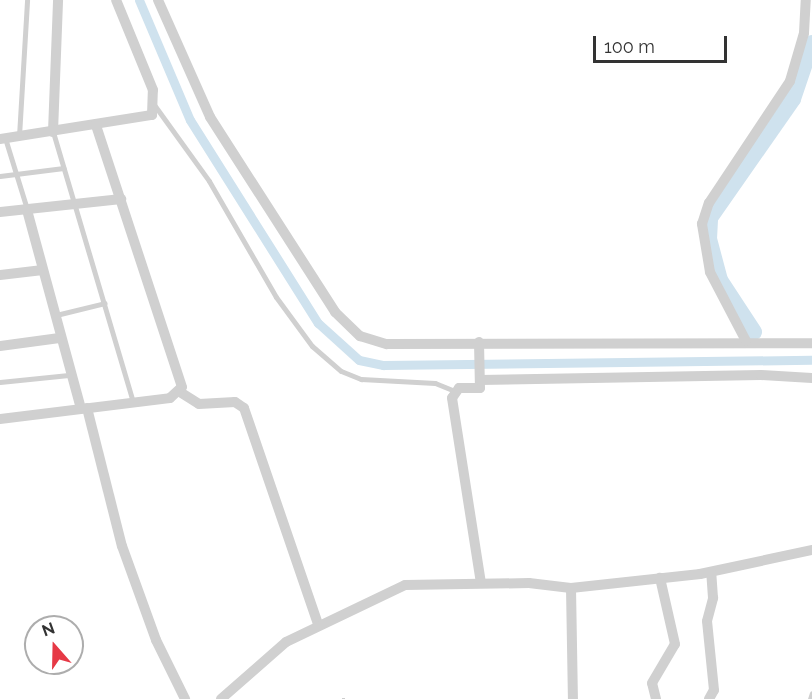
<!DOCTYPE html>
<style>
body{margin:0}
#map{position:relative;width:812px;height:699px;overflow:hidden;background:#fff;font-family:Raleway,sans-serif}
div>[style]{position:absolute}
.canal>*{height:9px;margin:-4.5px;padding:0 4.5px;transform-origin:4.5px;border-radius:4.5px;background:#cfe2ee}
.river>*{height:16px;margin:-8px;padding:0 8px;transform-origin:8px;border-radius:8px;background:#cfe2ee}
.path>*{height:1.5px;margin-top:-0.75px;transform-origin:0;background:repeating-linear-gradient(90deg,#cdcdcd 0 3px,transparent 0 6px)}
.service>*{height:5px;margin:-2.5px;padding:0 2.5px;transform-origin:2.5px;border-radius:2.5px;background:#d0d0d0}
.minor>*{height:10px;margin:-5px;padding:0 5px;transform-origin:5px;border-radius:5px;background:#d0d0d0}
span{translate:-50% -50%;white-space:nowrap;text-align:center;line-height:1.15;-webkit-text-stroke:6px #fff;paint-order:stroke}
.north{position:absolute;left:24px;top:615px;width:60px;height:60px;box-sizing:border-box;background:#fff;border:2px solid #adadad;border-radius:50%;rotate:340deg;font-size:16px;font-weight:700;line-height:24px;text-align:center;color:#333}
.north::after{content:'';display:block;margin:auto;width:21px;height:27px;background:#e63946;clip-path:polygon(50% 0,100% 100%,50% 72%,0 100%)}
.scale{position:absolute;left:593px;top:36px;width:134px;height:27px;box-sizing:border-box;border:3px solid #333;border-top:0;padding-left:8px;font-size:18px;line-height:21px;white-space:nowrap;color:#333;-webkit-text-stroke:4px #fff;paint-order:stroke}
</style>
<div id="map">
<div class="canal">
<div style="left:139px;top:0;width:130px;rotate:67deg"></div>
<div style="left:190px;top:120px;width:240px;rotate:57.8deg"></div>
<div style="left:318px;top:323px;width:55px;rotate:42.1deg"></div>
<div style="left:359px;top:360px;width:25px;rotate:12deg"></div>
<div style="left:383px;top:365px;width:429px;rotate:-0.7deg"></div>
</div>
<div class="river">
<div style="left:754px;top:332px;width:62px;rotate:-123.2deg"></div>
<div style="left:720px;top:280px;width:42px;rotate:-105deg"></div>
<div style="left:709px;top:239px;width:21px;rotate:-87deg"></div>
<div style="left:710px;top:218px;width:145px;rotate:-55.1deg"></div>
<div style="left:793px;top:99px;width:59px;rotate:-71.3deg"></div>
</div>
<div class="path">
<div style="left:342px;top:699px;width:6px"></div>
</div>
<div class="service">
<div style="left:155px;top:106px;width:92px;rotate:54.2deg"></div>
<div style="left:209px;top:181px;width:134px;rotate:60deg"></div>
<div style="left:276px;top:297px;width:61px;rotate:53.7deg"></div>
<div style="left:312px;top:346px;width:38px;rotate:41deg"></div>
<div style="left:341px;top:371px;width:22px;rotate:22deg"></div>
<div style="left:361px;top:379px;width:74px;rotate:3.1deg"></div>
<div style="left:435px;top:383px;width:22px;rotate:22deg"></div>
<div style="left:53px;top:132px;width:282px;rotate:73.5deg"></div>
<div style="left:19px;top:136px;width:136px;rotate:-86.6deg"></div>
<div style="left:5px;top:138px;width:74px;rotate:72.8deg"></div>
<div style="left:0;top:176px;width:64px;rotate:-7.1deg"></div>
<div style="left:56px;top:315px;width:50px;rotate:-13.8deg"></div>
<div style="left:0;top:382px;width:69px;rotate:-5.8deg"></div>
<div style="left:810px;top:699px;width:6px;rotate:-72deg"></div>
</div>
<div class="minor">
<div style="left:158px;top:0;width:128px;rotate:66deg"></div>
<div style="left:210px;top:117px;width:232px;rotate:57.3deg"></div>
<div style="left:335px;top:312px;width:35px;rotate:44deg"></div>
<div style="left:360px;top:336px;width:28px;rotate:17deg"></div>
<div style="left:387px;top:344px;width:425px;rotate:-0.1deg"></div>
<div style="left:53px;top:132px;width:132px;rotate:-87.8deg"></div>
<div style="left:0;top:139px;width:154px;rotate:-9deg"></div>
<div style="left:152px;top:115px;width:25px;rotate:-88deg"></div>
<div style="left:153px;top:90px;width:97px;rotate:-112.3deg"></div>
<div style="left:27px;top:210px;width:206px;rotate:74.8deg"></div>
<div style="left:0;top:212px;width:122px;rotate:-6.1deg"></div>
<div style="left:0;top:275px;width:43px;rotate:-6.6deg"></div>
<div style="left:746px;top:341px;width:78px;rotate:-117.6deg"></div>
<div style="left:710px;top:272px;width:49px;rotate:-99.5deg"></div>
<div style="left:702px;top:224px;width:22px;rotate:-72deg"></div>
<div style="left:709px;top:203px;width:146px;rotate:-56.4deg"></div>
<div style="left:790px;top:81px;width:50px;rotate:-73.7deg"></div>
<div style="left:804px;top:33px;width:33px;rotate:-87deg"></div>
<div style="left:479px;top:342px;width:46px;rotate:88.8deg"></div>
<div style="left:480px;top:388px;width:21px;rotate:180deg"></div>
<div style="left:459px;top:388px;width:12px;rotate:125deg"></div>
<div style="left:452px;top:398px;width:187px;rotate:81.1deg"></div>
<div style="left:0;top:346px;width:60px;rotate:-7.7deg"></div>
<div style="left:480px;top:380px;width:281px;rotate:-1deg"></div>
<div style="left:761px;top:375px;width:51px;rotate:3.4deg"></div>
<div style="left:180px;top:392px;width:22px;rotate:32deg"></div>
<div style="left:199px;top:404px;width:36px;rotate:-3deg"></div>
<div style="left:235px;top:402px;width:11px;rotate:34deg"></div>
<div style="left:244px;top:408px;width:228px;rotate:71.1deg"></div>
<div style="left:87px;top:408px;width:142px;rotate:75.8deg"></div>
<div style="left:122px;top:546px;width:100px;rotate:70.1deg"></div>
<div style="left:156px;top:640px;width:66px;rotate:63.8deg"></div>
<div style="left:0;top:419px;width:171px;rotate:-7deg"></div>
<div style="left:170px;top:398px;width:16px;rotate:-43deg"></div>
<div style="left:182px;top:387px;width:276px;rotate:-108.2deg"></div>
<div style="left:571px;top:588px;width:111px;rotate:89deg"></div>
<div style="left:221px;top:699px;width:86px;rotate:-41.2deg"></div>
<div style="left:286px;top:642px;width:132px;rotate:-25.6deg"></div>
<div style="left:405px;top:585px;width:124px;rotate:-0.9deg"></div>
<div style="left:529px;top:583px;width:42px;rotate:6.8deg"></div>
<div style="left:571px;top:588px;width:130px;rotate:-6.2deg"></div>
<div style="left:700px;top:574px;width:115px;rotate:-12.1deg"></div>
<div style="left:656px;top:699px;width:16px;rotate:-104deg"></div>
<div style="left:652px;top:683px;width:45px;rotate:-59.5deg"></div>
<div style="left:675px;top:644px;width:68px;rotate:-102.8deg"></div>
<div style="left:709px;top:699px;width:10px;rotate:-61deg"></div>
<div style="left:714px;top:690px;width:69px;rotate:-95.8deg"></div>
<div style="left:707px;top:621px;width:24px;rotate:-75deg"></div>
<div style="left:713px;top:598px;width:26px;rotate:-94deg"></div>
</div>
<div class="north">N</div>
<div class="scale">100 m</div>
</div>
